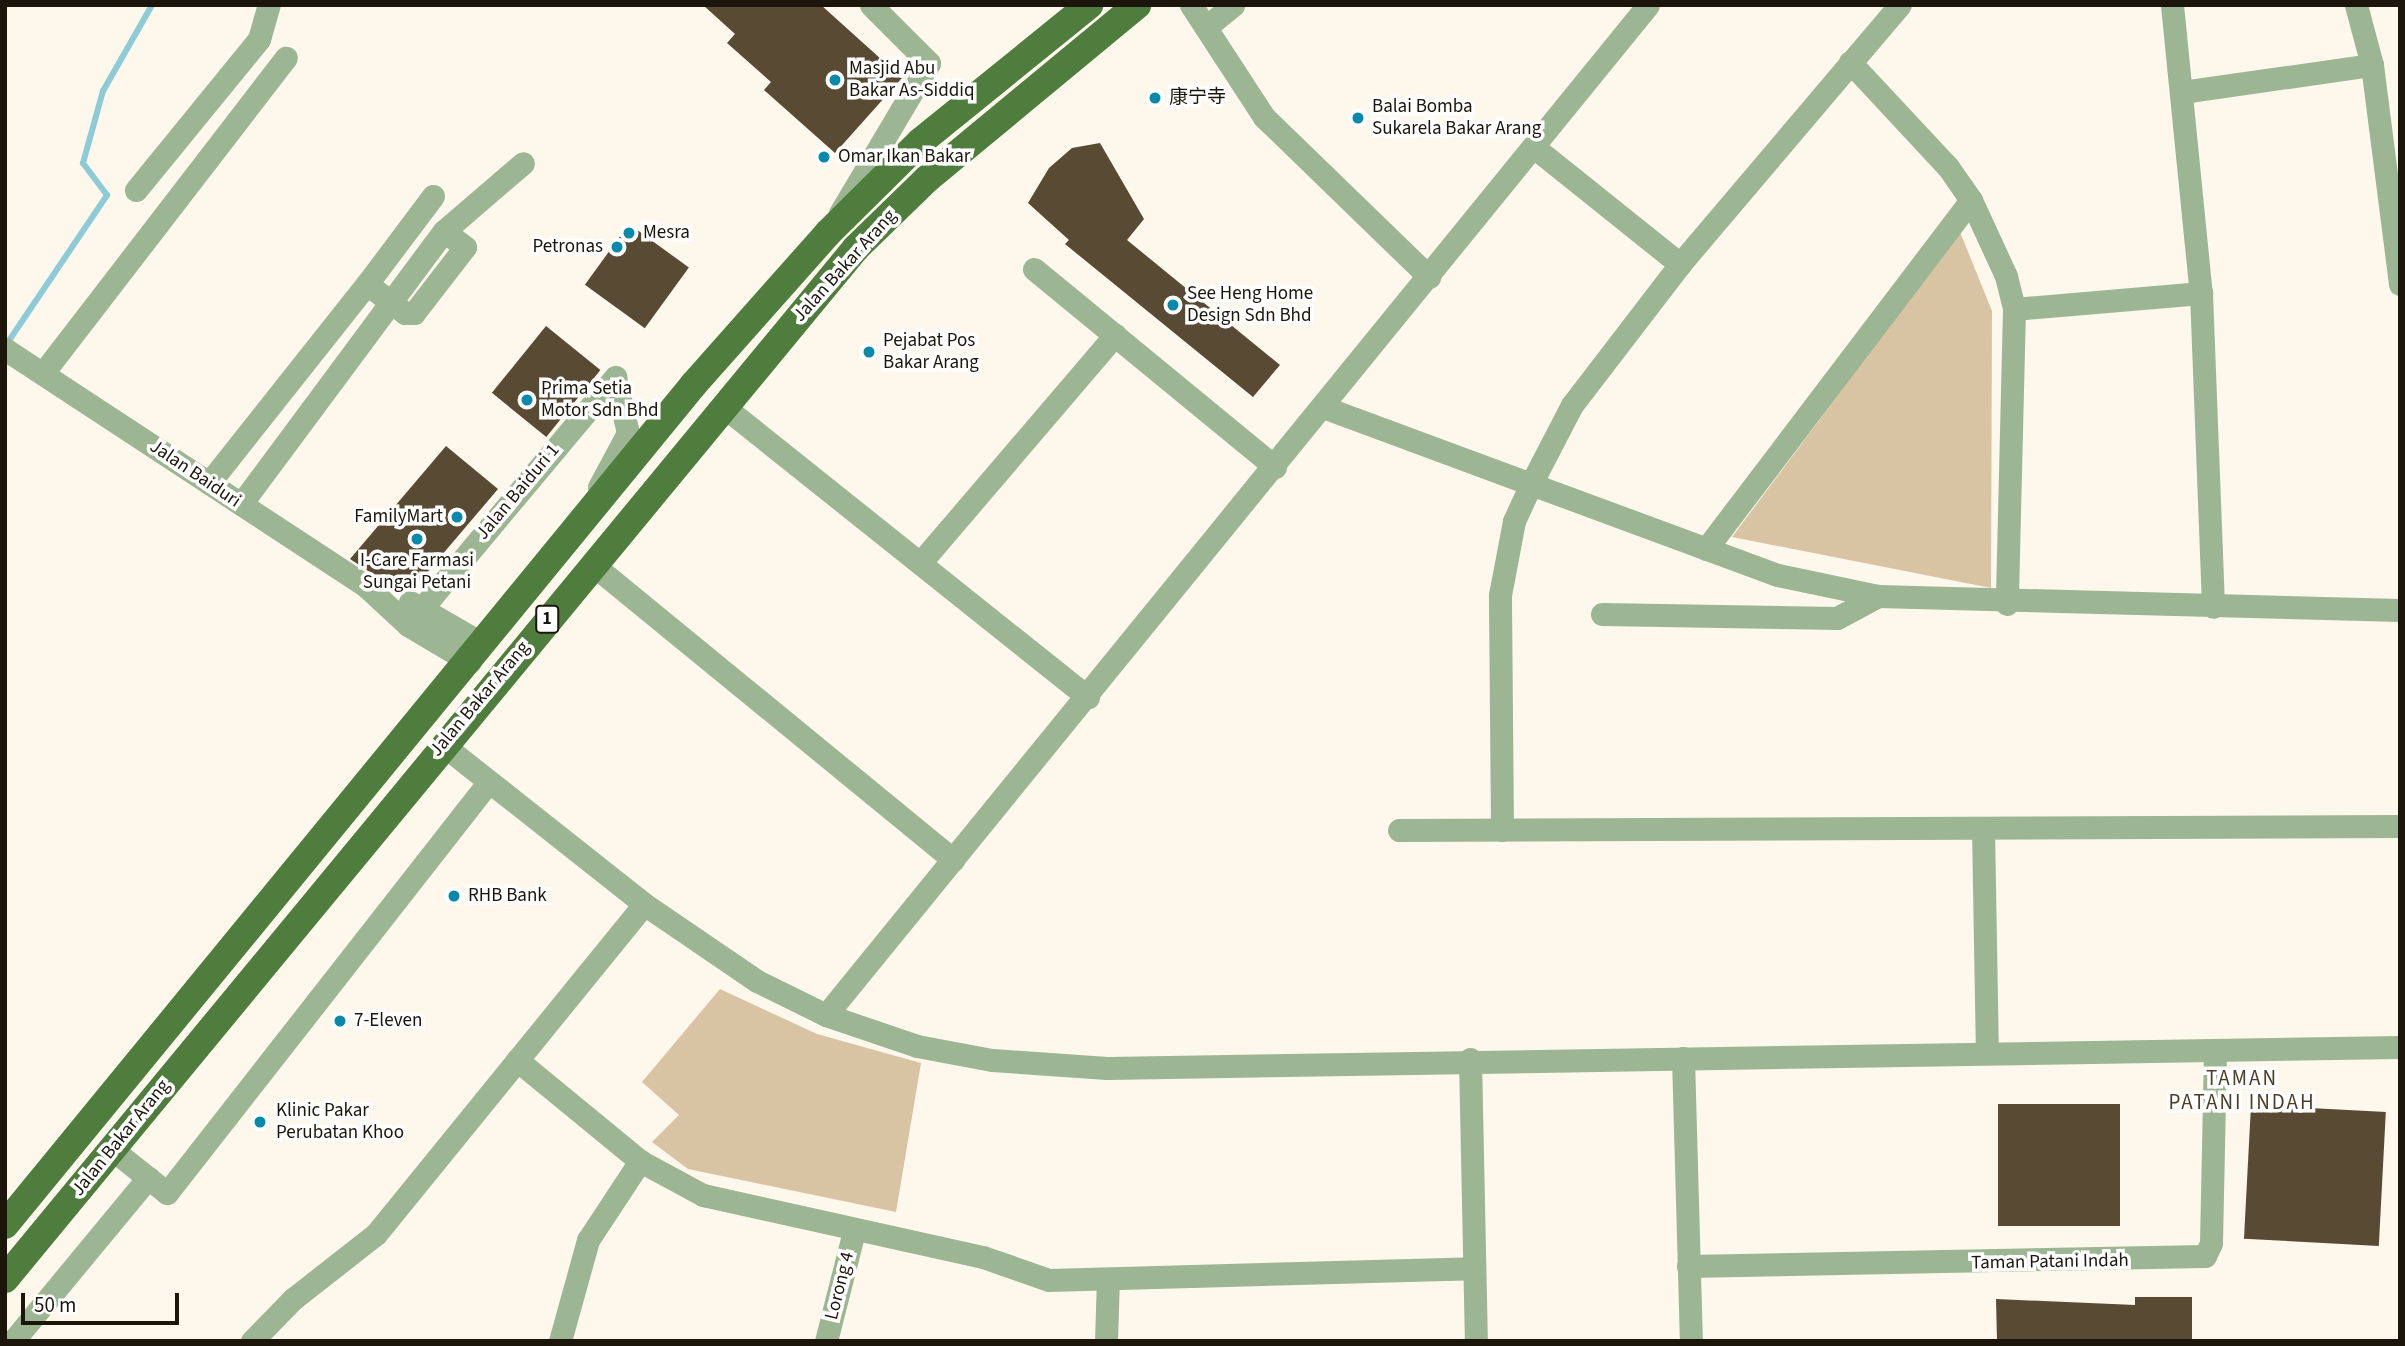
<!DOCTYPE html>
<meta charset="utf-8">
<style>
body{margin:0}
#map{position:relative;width:2405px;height:1346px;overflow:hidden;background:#fef7ec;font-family:"Source Sans 3","Noto Sans SC",sans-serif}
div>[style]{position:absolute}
.green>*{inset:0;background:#d8c4a3}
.stream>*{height:6px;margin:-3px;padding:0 3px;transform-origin:3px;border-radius:3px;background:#8dccd7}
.building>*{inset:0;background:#594a33;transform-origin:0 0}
.minor>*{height:23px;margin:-11.5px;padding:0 11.5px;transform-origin:11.5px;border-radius:11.5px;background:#9cb693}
.major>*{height:28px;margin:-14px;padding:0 14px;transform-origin:14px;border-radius:14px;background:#4f7d3d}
.dots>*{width:19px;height:19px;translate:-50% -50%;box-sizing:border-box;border:4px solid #fff;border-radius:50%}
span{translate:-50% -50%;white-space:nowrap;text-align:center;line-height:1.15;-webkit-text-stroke:7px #fff;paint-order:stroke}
.shield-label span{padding:2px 5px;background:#fff;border:2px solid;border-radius:5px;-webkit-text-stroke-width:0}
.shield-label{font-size:18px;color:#1b150b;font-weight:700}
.poi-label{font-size:19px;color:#1b150b}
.left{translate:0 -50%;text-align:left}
.right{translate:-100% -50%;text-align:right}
.street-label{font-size:19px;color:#1b150b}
.neighbourhood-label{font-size:21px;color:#4c3e27;letter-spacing:2px}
.frame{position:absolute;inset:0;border:7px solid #1b150b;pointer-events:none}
.scale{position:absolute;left:21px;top:1293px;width:158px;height:32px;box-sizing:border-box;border:4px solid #1b150b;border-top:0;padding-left:9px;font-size:21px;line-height:24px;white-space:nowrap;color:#1b150b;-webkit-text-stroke:5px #fff;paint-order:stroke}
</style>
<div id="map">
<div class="green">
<div style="clip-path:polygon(1960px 232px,1992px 311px,1991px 588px,1732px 537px)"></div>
<div style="clip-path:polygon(720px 989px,817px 1034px,921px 1063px,896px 1212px,688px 1169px,652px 1142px,679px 1115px,642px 1082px)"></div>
</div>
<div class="stream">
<div style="left:6px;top:345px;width:181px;rotate:-56deg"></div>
<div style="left:107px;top:195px;width:40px;rotate:-127deg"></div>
<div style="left:83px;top:163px;width:75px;rotate:-74.5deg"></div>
<div style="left:103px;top:91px;width:99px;rotate:-60.3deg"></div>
</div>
<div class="building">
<div style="clip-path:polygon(703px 5px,821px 5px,902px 78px,835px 153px,764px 90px,771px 82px,727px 43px,735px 34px)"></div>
<div style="clip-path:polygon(1100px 143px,1144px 219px,1127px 240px,1280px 365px,1253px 397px,1065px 244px,1069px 240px,1028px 203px,1049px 168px,1072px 148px)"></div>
<div style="left:629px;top:224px;width:74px;height:75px;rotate:36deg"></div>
<div style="left:546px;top:326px;width:70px;height:86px;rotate:39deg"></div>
<div style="clip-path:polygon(446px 446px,498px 489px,413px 589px,400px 592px,350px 559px)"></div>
<div style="left:1998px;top:1104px;width:122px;height:122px"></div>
<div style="left:2251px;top:1105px;width:135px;height:134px;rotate:3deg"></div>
<div style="clip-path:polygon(2135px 1297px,2192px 1297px,2192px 1341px,1997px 1341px,1996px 1299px,2135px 1305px)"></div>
</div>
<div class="minor">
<div style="left:1191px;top:5px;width:134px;rotate:56.9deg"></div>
<div style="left:1264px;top:117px;width:230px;rotate:44.1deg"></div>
<div style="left:2172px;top:5px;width:289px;rotate:84.3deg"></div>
<div style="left:2201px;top:293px;width:314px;rotate:87.8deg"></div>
<div style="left:2356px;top:5px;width:62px;rotate:75.1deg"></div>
<div style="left:2372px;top:65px;width:221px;rotate:82.7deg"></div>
<div style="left:1206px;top:27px;width:35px;rotate:-39deg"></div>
<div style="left:1850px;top:62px;width:144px;rotate:47deg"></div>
<div style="left:1948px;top:167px;width:40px;rotate:55.1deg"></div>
<div style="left:1971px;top:200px;width:84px;rotate:65.3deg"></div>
<div style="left:2006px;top:276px;width:34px;rotate:76deg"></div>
<div style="left:2014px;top:309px;width:295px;rotate:91.4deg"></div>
<div style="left:2182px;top:92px;width:192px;rotate:-8.1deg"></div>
<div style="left:1535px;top:148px;width:186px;rotate:38.7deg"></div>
<div style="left:136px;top:190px;width:195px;rotate:-50.8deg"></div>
<div style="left:259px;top:39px;width:35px;rotate:-74deg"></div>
<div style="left:433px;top:196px;width:110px;rotate:126.9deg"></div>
<div style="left:367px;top:284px;width:48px;rotate:37.3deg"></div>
<div style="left:405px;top:313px;width:9px"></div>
<div style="left:414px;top:313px;width:83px;rotate:-52.3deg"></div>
<div style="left:465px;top:247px;width:26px;rotate:-143deg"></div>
<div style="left:840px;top:213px;width:174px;rotate:-59.3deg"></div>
<div style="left:929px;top:63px;width:82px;rotate:-135deg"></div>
<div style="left:1034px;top:269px;width:312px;rotate:39.4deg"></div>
<div style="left:2014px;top:309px;width:188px;rotate:-4.9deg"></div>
<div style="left:5px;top:349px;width:433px;rotate:33.3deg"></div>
<div style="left:367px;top:587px;width:56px;rotate:42.8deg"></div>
<div style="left:408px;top:625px;width:72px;rotate:30.8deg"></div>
<div style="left:43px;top:373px;width:398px;rotate:-52.4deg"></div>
<div style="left:723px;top:406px;width:467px;rotate:38.6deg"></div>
<div style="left:1323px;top:407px;width:485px;rotate:20.3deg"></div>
<div style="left:1778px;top:575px;width:102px;rotate:11.9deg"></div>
<div style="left:1878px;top:596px;width:522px;rotate:1.54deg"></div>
<div style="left:209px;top:483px;width:254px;rotate:-51.6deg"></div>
<div style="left:599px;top:487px;width:61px;rotate:-61.8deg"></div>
<div style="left:628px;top:433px;width:57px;rotate:-103.1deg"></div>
<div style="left:241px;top:504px;width:340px;rotate:-53.4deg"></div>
<div style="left:444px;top:231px;width:104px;rotate:-40.7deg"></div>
<div style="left:1706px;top:549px;width:438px;rotate:-52.8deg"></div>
<div style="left:921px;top:562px;width:299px;rotate:-49.5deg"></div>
<div style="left:592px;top:564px;width:467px;rotate:39.3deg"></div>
<div style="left:410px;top:602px;width:84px;rotate:29.9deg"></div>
<div style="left:423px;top:607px;width:300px;rotate:-50.1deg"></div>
<div style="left:1602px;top:614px;width:235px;rotate:1deg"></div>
<div style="left:1837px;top:618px;width:47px;rotate:-28.2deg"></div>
<div style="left:443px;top:745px;width:256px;rotate:38.3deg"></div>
<div style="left:644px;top:904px;width:137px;rotate:34.3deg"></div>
<div style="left:757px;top:981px;width:77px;rotate:26.2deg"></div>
<div style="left:826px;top:1015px;width:96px;rotate:18.8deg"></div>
<div style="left:917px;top:1046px;width:76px;rotate:10.6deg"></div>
<div style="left:992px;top:1060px;width:115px;rotate:4deg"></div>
<div style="left:1107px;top:1068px;width:1293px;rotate:-0.93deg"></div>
<div style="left:1983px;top:828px;width:222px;rotate:89deg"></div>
<div style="left:1399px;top:830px;width:1001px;rotate:-0.23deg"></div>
<div style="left:1502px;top:830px;width:235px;rotate:-90.5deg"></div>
<div style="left:1500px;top:595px;width:75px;rotate:-79.3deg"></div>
<div style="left:1514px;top:521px;width:41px;rotate:-65.3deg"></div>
<div style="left:1531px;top:484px;width:89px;rotate:-62.6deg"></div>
<div style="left:1572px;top:405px;width:178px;rotate:-52.5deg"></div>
<div style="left:1680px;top:264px;width:340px;rotate:-49.7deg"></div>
<div style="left:826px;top:1015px;width:1302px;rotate:-50.86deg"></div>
<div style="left:1683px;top:1058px;width:283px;rotate:88.4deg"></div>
<div style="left:1470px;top:1059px;width:282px;rotate:88.8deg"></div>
<div style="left:517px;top:1060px;width:159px;rotate:39.4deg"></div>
<div style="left:640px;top:1161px;width:72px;rotate:28.4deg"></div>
<div style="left:703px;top:1195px;width:287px;rotate:12.5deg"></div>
<div style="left:983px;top:1257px;width:70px;rotate:19.2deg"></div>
<div style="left:1049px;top:1280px;width:425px;rotate:-1.6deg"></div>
<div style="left:113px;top:1150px;width:69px;rotate:38.5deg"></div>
<div style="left:167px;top:1193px;width:519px;rotate:-51.96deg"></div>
<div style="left:1688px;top:1266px;width:517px;rotate:-1.11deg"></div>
<div style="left:2205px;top:1256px;width:14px;rotate:-65deg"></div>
<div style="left:2211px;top:1243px;width:192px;rotate:-88.8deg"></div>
<div style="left:13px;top:1341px;width:212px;rotate:-50.4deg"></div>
<div style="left:252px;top:1341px;width:59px;rotate:-45.7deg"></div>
<div style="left:293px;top:1299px;width:105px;rotate:-38.1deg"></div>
<div style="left:376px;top:1234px;width:425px;rotate:-50.9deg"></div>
<div style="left:560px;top:1341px;width:105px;rotate:-74.5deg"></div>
<div style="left:588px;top:1240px;width:95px;rotate:-56.6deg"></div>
<div style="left:826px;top:1341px;width:114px;rotate:-75.7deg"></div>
<div style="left:1106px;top:1341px;width:62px;rotate:-88.2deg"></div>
</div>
<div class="major">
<div style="left:5px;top:1225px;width:1087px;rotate:-50.67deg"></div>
<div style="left:694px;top:384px;width:202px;rotate:-48.4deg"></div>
<div style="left:828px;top:233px;width:129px;rotate:-44.7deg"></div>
<div style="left:920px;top:142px;width:218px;rotate:-39deg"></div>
<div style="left:5px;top:1279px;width:1337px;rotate:-50.46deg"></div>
<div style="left:856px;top:248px;width:99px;rotate:-44.2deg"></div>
<div style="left:927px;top:179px;width:273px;rotate:-39.6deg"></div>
</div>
<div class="dots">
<div style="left:835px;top:80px;background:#0689ab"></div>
<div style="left:1155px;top:98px;background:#0689ab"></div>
<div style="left:1358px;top:118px;background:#0689ab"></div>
<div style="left:824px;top:157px;background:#0689ab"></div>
<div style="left:629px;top:233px;background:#0689ab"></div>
<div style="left:617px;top:247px;background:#0689ab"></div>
<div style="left:1173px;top:305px;background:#0689ab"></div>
<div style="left:869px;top:352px;background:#0689ab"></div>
<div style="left:527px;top:400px;background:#0689ab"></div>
<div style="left:457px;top:517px;background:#0689ab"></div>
<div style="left:417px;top:539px;background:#0689ab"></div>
<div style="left:454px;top:896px;background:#0689ab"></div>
<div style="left:340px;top:1021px;background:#0689ab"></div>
<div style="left:260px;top:1122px;background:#0689ab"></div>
</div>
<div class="shield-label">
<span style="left:547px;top:619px">1</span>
</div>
<div class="poi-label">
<span class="left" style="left:849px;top:80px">Masjid Abu<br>Bakar As-Siddiq</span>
<span class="left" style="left:1169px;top:98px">康宁寺</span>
<span class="left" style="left:1372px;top:118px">Balai Bomba<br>Sukarela Bakar Arang</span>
<span class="left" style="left:838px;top:157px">Omar Ikan Bakar</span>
<span class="left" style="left:643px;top:233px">Mesra</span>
<span class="right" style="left:603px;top:247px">Petronas</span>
<span class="left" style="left:1187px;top:305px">See Heng Home<br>Design Sdn Bhd</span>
<span class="left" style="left:883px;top:352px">Pejabat Pos<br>Bakar Arang</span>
<span class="left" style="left:541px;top:400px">Prima Setia<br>Motor Sdn Bhd</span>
<span class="right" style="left:443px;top:517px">FamilyMart</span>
<span style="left:417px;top:572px">I-Care Farmasi<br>Sungai Petani</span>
<span class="left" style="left:468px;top:896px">RHB Bank</span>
<span class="left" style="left:354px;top:1021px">7-Eleven</span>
<span class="left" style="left:276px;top:1122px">Klinic Pakar<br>Perubatan Khoo</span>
</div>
<div class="street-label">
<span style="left:845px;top:266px;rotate:-48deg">Jalan Bakar Arang</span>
<span style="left:195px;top:474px;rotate:34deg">Jalan Baiduri</span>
<span style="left:518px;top:492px;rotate:-50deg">Jalan Baiduri 1</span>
<span style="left:480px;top:699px;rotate:-50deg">Jalan Bakar Arang</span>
<span style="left:121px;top:1138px;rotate:-51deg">Jalan Bakar Arang</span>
<span style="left:2050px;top:1262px;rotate:-1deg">Taman Patani Indah</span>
<span style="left:840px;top:1286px;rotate:-76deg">Lorong 4</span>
</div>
<div class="neighbourhood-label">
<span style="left:2242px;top:1090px">TAMAN<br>PATANI INDAH</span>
</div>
<div class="frame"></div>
<div class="scale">50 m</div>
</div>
